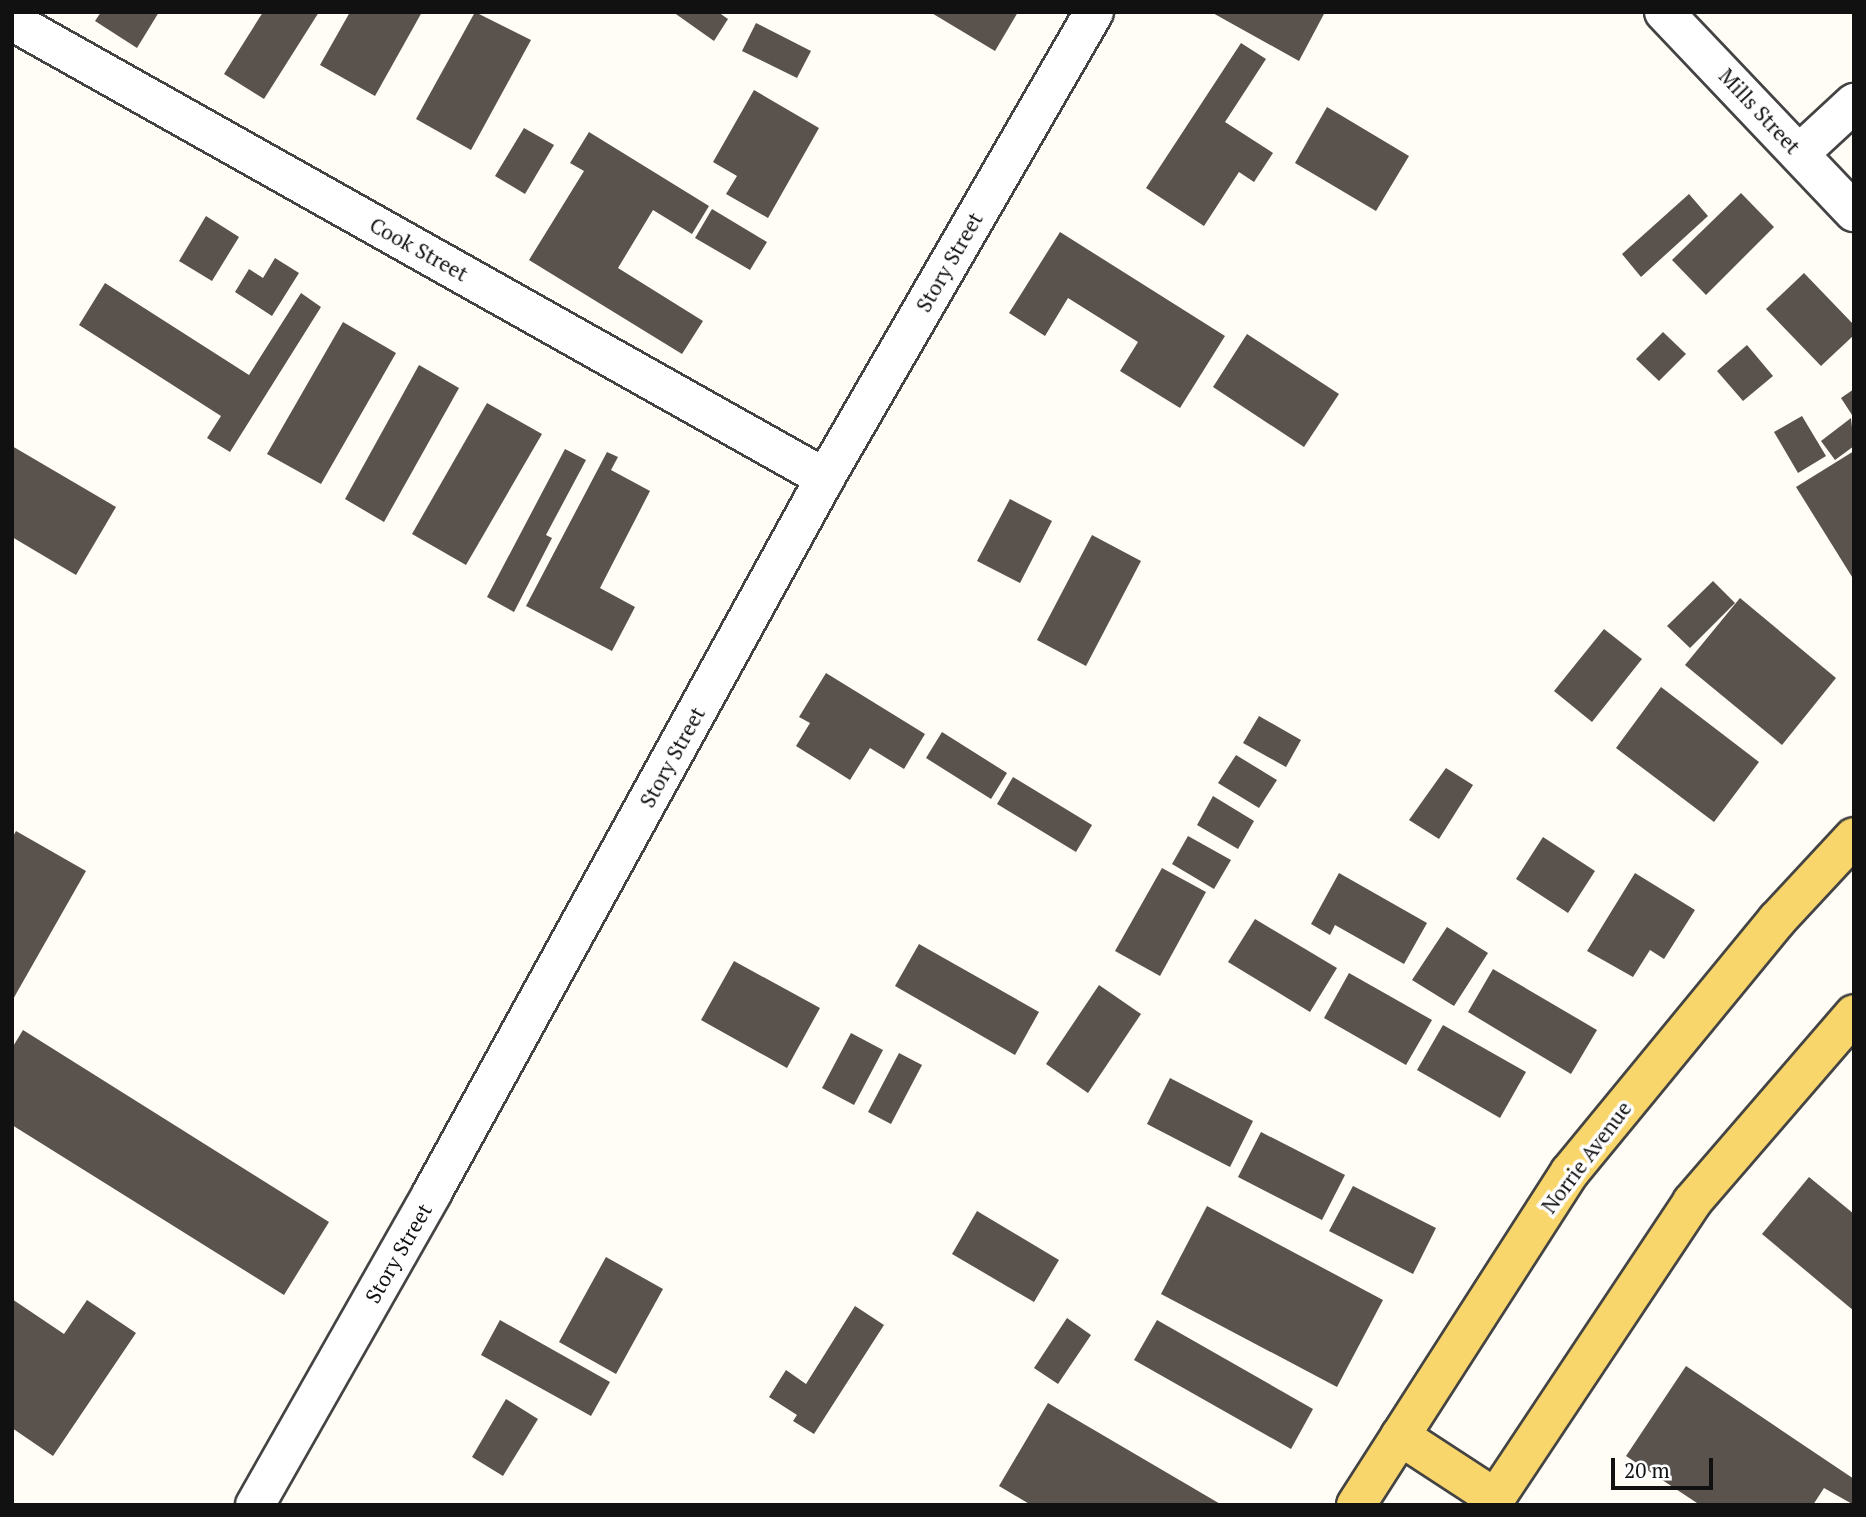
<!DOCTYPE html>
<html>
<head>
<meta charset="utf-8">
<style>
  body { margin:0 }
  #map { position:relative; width:1866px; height:1517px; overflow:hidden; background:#fffdf5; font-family:"PT Serif",serif }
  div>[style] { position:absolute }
  .building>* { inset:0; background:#5a524d }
  .roads { filter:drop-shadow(2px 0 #444) drop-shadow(-2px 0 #444) drop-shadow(0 2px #444) drop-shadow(0 -2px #444) }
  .minor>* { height:38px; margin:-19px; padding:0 19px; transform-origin:19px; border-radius:19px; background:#fff }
  .major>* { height:38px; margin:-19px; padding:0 19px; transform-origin:19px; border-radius:19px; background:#f9d66b }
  span { translate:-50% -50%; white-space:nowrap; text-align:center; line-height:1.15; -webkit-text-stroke:7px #fff; paint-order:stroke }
  .street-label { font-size:21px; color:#111 }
  .frame { position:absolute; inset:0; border:14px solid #111; pointer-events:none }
  .scale { position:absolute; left:1611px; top:1458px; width:102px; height:32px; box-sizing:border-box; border:4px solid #111; border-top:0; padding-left:9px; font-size:21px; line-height:24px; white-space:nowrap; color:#111; -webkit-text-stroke:5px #fff; paint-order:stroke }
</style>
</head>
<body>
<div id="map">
  <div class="building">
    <div style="clip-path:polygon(101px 12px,159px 12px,137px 48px,95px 21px)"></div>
    <div style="clip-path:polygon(263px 12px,319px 12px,264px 99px,224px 74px)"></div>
    <div style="clip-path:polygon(350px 12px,422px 12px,375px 96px,320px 65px)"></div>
    <div style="clip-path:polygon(475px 12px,531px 40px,471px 150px,416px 119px)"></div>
    <div style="clip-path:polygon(673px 12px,718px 12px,728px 19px,714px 41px)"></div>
    <div style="clip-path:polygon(930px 12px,1018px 12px,995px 51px)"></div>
    <div style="clip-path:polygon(1211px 12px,1325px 12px,1299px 61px)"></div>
    <div style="clip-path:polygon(756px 23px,811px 51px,797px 78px,742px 51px)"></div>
    <div style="clip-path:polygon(1241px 43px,1266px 59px,1225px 122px,1273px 153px,1254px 182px,1239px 172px,1204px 226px,1146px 188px)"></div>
    <div style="clip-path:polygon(754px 90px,819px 128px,768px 218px,726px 194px,737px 176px,713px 162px)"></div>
    <div style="clip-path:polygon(1327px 107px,1409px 156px,1376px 211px,1295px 163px)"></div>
    <div style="clip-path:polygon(524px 128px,554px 145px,525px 194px,495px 176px)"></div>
    <div style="clip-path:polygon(589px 132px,709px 206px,692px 234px,653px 210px,618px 268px,703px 321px,682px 354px,529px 260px,584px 171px,570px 163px)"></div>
    <div style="clip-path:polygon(1741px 193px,1774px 227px,1706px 295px,1672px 260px)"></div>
    <div style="clip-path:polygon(1689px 194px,1708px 216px,1641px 277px,1622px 254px)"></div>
    <div style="clip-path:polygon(712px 209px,767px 242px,750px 270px,695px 238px)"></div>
    <div style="clip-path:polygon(206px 216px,239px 237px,212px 281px,179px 261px)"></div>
    <div style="clip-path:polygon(1060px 232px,1225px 336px,1180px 408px,1120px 371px,1138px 342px,1068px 298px,1045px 336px,1009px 313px)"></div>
    <div style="clip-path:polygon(275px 258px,299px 273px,272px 316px,235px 292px,249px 269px,263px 278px)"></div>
    <div style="clip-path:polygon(1804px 273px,1854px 325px,1854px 335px,1821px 366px,1766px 309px)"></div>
    <div style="clip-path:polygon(105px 283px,249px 375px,301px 293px,321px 307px,230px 452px,207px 438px,221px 416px,79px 325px)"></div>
    <div style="clip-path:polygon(343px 322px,396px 353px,321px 484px,267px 454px)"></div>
    <div style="clip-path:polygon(1663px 332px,1686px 354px,1659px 381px,1636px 359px)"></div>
    <div style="clip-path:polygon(1247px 334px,1339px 394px,1304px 447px,1213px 387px)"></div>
    <div style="clip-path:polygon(1747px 345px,1773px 376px,1743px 401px,1717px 371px)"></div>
    <div style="clip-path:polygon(419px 365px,459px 388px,384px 522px,345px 499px)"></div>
    <div style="clip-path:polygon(1854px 389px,1854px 418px,1841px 398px)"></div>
    <div style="clip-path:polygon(487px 403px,542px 434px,466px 565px,412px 534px)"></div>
    <div style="clip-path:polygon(1802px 416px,1826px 456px,1798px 473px,1774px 432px)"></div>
    <div style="clip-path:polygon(1851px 418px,1854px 446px,1835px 460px,1821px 441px)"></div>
    <div style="clip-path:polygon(12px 446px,116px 507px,76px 575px,12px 537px)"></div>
    <div style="clip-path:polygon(565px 449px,586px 460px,546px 535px,552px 538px,514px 612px,487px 597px)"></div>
    <div style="clip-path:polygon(1854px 451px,1854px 580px,1796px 487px)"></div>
    <div style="clip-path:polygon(607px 452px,618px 457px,611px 470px,650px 491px,600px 588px,635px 607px,612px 651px,526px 606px)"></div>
    <div style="clip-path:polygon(1010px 499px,1052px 521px,1020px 583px,977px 561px)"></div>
    <div style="clip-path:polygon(1092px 535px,1141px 561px,1086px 666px,1037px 640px)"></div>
    <div style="clip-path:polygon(1713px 581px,1735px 603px,1690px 648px,1667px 626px)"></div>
    <div style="clip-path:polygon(1740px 598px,1836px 678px,1782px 745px,1685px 665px)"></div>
    <div style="clip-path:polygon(1604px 629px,1642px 659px,1592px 722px,1554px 691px)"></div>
    <div style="clip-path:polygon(826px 673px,925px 734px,904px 769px,870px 748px,850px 780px,796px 746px,810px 723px,799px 717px)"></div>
    <div style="clip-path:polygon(1661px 687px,1759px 762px,1714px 822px,1616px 748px)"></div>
    <div style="clip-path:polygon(1259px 716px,1301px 740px,1286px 767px,1243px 743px)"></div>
    <div style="clip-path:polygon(942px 732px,1007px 773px,991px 799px,926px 758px)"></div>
    <div style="clip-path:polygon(1236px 755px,1277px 780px,1259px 808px,1218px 783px)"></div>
    <div style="clip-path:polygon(1446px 768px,1473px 785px,1439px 839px,1409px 820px)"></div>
    <div style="clip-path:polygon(1013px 777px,1092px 825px,1076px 852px,997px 804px)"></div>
    <div style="clip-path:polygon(1213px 796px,1254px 821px,1238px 849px,1197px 825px)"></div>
    <div style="clip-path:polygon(16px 831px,86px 871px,12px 1001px,12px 838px)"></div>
    <div style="clip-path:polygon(1188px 836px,1231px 860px,1214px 889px,1172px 864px)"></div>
    <div style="clip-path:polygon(1543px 837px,1595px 871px,1568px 913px,1516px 879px)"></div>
    <div style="clip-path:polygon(1162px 868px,1206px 892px,1160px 976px,1115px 951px)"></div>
    <div style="clip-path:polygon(1339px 873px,1427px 923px,1404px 964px,1335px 925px,1330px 935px,1311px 924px)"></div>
    <div style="clip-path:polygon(1635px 873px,1695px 910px,1664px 959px,1650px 950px,1633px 977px,1587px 951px)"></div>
    <div style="clip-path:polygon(1255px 919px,1337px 968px,1310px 1012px,1228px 962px)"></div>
    <div style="clip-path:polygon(1447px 927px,1488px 953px,1454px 1006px,1412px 980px)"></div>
    <div style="clip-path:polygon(919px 944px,1039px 1012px,1015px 1055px,895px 986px)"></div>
    <div style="clip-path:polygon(734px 961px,820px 1008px,787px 1068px,701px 1020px)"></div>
    <div style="clip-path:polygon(1493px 969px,1597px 1030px,1571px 1074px,1468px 1012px)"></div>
    <div style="clip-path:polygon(1349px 973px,1432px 1020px,1406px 1065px,1324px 1018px)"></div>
    <div style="clip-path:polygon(1099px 985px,1141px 1014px,1088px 1093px,1046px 1064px)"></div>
    <div style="clip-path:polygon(1443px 1025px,1526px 1072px,1500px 1118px,1417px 1070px)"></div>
    <div style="clip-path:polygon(23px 1030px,329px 1222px,284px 1295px,12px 1125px,12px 1048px)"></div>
    <div style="clip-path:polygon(851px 1033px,883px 1050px,854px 1105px,822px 1088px)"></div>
    <div style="clip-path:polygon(899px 1053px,922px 1065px,891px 1124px,868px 1112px)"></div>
    <div style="clip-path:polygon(1170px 1078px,1253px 1121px,1230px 1167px,1147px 1124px)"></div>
    <div style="clip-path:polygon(1261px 1132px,1345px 1175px,1322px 1220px,1238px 1177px)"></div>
    <div style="clip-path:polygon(1809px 1177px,1854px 1214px,1854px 1311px,1762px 1234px)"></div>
    <div style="clip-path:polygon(1353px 1186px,1436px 1228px,1413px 1274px,1329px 1231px)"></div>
    <div style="clip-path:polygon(1207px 1206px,1383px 1300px,1337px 1387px,1161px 1294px)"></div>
    <div style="clip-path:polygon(977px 1211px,1059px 1260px,1034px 1302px,952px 1254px)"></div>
    <div style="clip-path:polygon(606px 1257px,663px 1289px,616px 1374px,559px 1342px)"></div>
    <div style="clip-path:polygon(12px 1299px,64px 1334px,87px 1300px,136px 1333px,53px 1456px,12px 1428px)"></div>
    <div style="clip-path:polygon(855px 1306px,884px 1325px,814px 1434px,793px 1421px,797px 1415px,769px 1397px,786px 1370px,806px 1384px)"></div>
    <div style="clip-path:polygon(1067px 1318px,1091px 1335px,1058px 1384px,1034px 1368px)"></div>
    <div style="clip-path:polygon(500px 1320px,610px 1382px,591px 1416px,481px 1355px)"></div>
    <div style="clip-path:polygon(1157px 1320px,1313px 1409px,1291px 1449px,1134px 1360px)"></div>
    <div style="clip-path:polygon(1686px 1366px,1854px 1479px,1854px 1505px,1824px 1488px,1813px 1505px,1700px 1505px,1626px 1456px)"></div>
    <div style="clip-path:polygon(506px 1399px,538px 1419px,503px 1476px,472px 1457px)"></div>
    <div style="clip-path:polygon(1048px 1403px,1222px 1505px,1031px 1505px,999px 1486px)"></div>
  </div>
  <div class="roads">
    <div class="minor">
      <div style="left:1664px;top:12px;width:276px;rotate:46.5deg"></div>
      <div style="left:12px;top:21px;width:933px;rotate:29.34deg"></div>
      <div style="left:1800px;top:153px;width:74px;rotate:-42.8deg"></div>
      <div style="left:255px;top:1505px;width:359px;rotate:-60.4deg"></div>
      <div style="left:432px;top:1193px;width:816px;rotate:-61.2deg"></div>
      <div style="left:825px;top:478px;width:538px;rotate:-60deg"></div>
    </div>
    <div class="major">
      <div style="left:1400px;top:1436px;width:113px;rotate:33.1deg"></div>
      <div style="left:1356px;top:1505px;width:396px;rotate:-57.3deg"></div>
      <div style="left:1570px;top:1172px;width:326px;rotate:-50.6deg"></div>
      <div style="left:1777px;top:920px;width:113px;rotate:-47.1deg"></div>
      <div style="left:1491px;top:1505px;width:364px;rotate:-56.4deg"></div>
      <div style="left:1692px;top:1202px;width:248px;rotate:-49.2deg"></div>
    </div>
  </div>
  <div class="street-label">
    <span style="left:1760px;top:111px;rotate:47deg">Mills Street</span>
    <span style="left:419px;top:249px;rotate:29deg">Cook Street</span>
    <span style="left:949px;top:262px;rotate:-60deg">Story Street</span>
    <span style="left:672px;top:757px;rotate:-61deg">Story Street</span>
    <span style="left:1586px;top:1157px;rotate:-53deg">Norrie Avenue</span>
    <span style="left:398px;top:1253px;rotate:-60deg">Story Street</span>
  </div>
  <div class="frame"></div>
  <div class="scale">20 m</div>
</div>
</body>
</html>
